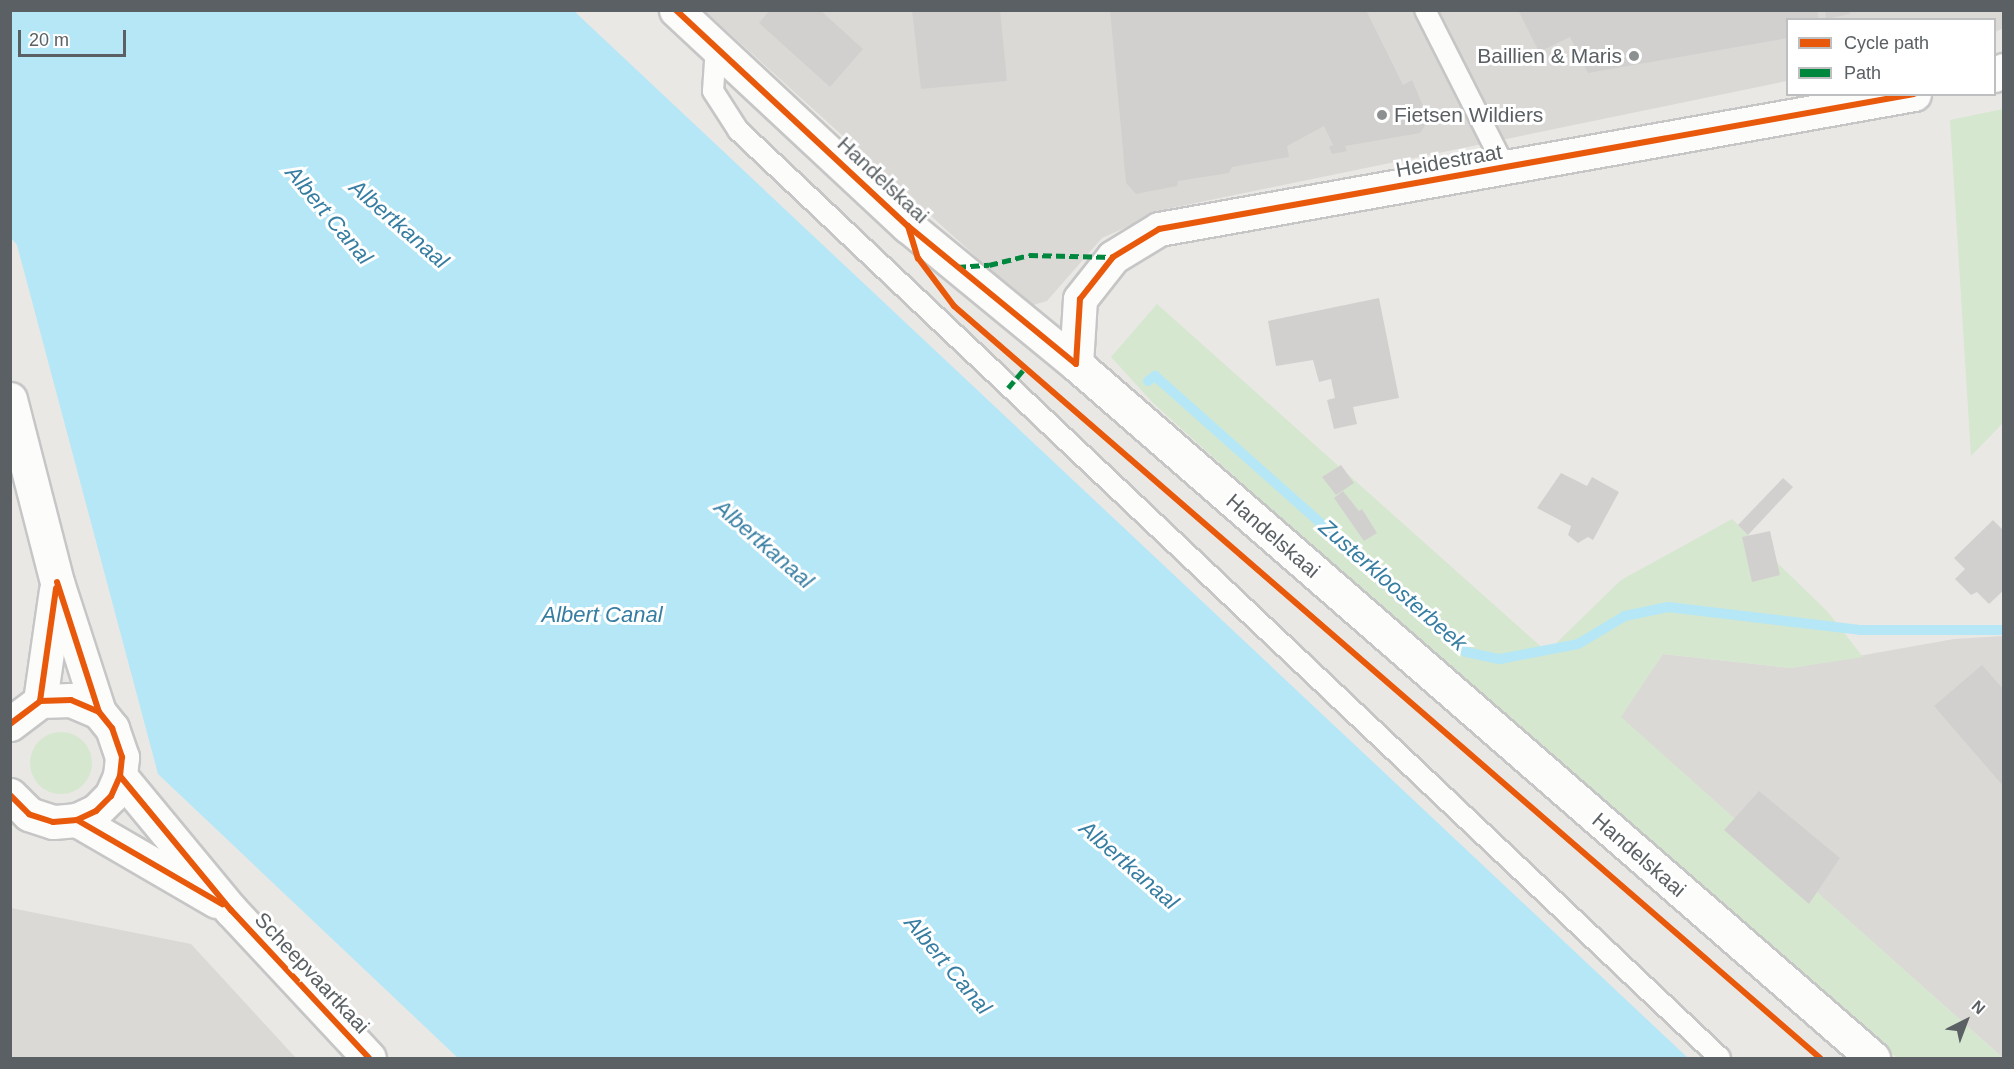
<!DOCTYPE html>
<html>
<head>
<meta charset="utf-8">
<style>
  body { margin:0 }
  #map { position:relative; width:2014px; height:1069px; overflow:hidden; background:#eae8e5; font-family:Arial,sans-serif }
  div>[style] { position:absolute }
  .industrial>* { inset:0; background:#dbd9d6 }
  .green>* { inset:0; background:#d5e7cf }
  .round { border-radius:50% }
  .water>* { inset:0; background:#b6e7f7 }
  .stream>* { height:10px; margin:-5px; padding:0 5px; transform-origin:5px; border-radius:5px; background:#b6e7f7 }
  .building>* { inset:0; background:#d2d0cf }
  .roads { filter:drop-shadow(2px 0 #c6c6c6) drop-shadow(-2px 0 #c6c6c6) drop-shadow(0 2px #c6c6c6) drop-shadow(0 -2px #c6c6c6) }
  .lane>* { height:20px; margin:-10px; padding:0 10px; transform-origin:10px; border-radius:10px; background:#fcfcfb }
  .street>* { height:33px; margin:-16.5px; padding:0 16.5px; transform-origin:16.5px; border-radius:16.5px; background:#fcfcfb }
  .quiet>* { height:4.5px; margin-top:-2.25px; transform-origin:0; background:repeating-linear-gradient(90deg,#00873e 0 9px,transparent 0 13.5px) }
  .cycleway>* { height:6px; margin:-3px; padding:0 3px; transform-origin:3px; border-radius:3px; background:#e8590c }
  .dots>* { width:16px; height:16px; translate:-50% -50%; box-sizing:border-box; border:3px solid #fff; border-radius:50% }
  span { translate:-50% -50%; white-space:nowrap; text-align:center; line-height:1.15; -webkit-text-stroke:6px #fff; paint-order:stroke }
  .poi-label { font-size:21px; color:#5a6063 }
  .right { translate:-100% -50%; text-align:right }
  .left { translate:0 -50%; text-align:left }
  .street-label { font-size:21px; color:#5a6063 }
  .water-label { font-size:22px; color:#367da2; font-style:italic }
  .frame { position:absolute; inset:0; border:12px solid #5a6063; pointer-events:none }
  .legend { position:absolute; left:1786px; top:18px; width:210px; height:78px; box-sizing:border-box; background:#fff; border:2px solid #bdbfc1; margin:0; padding:8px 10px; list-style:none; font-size:18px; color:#5a6063 }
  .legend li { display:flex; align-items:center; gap:12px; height:30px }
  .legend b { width:30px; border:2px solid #bdbfc1 }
  .north { position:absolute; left:1936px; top:991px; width:60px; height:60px; -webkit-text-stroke:4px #fff; paint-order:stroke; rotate:42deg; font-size:16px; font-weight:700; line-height:24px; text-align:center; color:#5a6063 }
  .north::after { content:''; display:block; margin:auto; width:21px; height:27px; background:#5a6063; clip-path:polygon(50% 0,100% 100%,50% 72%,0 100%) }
  .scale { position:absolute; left:18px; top:30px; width:108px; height:27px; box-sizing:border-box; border:3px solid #5a6063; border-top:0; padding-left:8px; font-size:18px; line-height:21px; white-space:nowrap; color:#5a6063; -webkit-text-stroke:4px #fff; paint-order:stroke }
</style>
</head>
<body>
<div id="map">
  <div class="industrial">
    <div style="clip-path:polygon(2003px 10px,2004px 28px,1995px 32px,1994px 20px,1788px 20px,1787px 81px,1167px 209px,1102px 238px,1047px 301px,1033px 305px,1017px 294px,705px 11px)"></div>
    <div style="clip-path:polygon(2003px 636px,2003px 1058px,1620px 717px,1663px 654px,1791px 668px,1954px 639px)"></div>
    <div style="clip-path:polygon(11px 908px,191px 944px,296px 1058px,11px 1058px)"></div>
  </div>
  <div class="green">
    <div style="clip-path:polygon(2003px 109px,2003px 423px,1971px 456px,1950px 120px)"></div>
    <div style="clip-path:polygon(1157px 304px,1547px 652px,1621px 580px,1732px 519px,1827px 611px,1863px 657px,1791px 668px,1663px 654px,1621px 717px,2003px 1058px,1897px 1058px,1639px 840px,1154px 404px,1111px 357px)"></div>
    <div class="round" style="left:30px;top:732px;width:62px;height:62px"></div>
  </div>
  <div class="water">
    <div style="clip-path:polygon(11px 10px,574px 11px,1688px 1058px,458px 1058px,158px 774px,17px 245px,11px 238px)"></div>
  </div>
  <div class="stream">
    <div style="left:1148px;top:381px;width:9px;rotate:-36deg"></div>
    <div style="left:1155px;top:376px;width:416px;rotate:41.6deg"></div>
    <div style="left:1466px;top:652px;width:35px;rotate:12deg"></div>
    <div style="left:1500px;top:659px;width:79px;rotate:-10.9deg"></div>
    <div style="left:1578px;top:644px;width:55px;rotate:-30.8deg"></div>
    <div style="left:1625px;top:616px;width:44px;rotate:-11.8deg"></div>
    <div style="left:1668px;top:607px;width:193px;rotate:6.8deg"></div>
    <div style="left:1860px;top:630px;width:144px"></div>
  </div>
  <div class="building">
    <div style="clip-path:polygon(770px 10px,820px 10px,863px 49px,830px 87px,759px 23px)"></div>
    <div style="clip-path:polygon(912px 10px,1000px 10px,1007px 81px,921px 89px)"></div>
    <div style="clip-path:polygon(1110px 10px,1366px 10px,1403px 85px,1412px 80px,1429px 120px,1420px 133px,1345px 146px,1347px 151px,1332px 154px,1329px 147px,1333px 145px,1324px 126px,1287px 146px,1289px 157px,1232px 167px,1229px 173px,1178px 181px,1177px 186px,1136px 194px,1126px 183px)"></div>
    <div style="clip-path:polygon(1518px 10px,1817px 10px,1819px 20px,1788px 20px,1788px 38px,1588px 73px,1570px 37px,1539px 52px)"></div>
    <div style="clip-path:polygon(1825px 10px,1849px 10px,1850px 14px,1826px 19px)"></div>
    <div style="clip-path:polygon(1379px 298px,1399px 398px,1353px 407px,1357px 424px,1334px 429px,1327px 400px,1335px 398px,1331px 379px,1319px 382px,1313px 360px,1276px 366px,1268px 321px)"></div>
    <div style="clip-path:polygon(1341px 465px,1354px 483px,1336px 495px,1322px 477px)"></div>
    <div style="clip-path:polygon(1561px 473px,1587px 486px,1592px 477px,1619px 492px,1593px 540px,1588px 537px,1578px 543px,1568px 535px,1571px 526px,1537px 508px)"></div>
    <div style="clip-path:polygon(1783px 478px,1793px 487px,1748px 535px,1738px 525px)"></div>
    <div style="clip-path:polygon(1343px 491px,1359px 511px,1362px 509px,1377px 533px,1364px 541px,1334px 498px)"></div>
    <div style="clip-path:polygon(1993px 520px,2004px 531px,2004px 590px,1989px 604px,1977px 592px,1971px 595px,1955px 579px,1965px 569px,1954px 558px)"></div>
    <div style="clip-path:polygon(1770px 531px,1780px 575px,1752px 582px,1742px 537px)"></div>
    <div style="clip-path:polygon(1982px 665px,2004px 690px,2004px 787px,1934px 706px)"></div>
    <div style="clip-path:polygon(1759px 791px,1840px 858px,1809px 904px,1724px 830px)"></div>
  </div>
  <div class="roads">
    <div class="lane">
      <div style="left:1425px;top:10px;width:177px;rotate:63.1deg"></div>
      <div style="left:716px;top:47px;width:44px;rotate:93.9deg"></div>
      <div style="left:713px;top:91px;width:46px;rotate:57.3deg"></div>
      <div style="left:738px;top:130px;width:1351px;rotate:43.38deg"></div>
    </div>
    <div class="street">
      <div style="left:676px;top:10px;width:317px;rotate:43deg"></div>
      <div style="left:908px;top:226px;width:217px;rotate:39.4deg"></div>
      <div style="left:1076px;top:364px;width:1057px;rotate:41.05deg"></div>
      <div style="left:1994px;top:75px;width:11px;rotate:-27deg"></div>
      <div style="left:1076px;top:364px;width:65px;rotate:-86.5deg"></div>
      <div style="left:1080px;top:299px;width:53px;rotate:-51.8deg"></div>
      <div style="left:1113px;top:257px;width:54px;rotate:-31.3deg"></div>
      <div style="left:1159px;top:229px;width:767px;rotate:-10.14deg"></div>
      <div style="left:10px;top:399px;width:189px;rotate:75.6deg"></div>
      <div style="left:57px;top:582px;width:137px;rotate:72.1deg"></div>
      <div style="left:40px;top:701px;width:112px;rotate:-81.8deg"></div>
      <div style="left:10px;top:724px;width:38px;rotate:-37deg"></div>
      <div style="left:40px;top:701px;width:31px;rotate:-2deg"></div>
      <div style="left:71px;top:700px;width:30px;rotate:23deg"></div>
      <div style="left:99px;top:712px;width:21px;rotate:51deg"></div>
      <div style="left:112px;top:728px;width:31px;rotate:71deg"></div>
      <div style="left:122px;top:757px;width:19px;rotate:96deg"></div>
      <div style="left:120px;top:776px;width:22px;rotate:114deg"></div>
      <div style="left:111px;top:796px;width:21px;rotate:135deg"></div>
      <div style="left:96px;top:811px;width:21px;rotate:155deg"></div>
      <div style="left:77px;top:820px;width:24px;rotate:175deg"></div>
      <div style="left:53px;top:822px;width:25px;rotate:-162deg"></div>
      <div style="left:29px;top:814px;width:27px;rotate:-135deg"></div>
      <div style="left:120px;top:776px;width:174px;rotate:50.4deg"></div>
      <div style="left:231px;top:910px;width:202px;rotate:47deg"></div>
      <div style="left:77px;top:820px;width:161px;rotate:30.2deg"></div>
    </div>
  </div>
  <div class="quiet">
    <div style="left:957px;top:267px;width:32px;rotate:-4deg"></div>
    <div style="left:989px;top:265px;width:41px;rotate:-14deg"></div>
    <div style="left:1029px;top:255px;width:84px;rotate:1.4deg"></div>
    <div style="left:1008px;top:388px;width:26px;rotate:-50deg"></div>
  </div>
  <div class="cycleway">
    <div style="left:676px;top:10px;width:317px;rotate:43deg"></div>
    <div style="left:908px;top:226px;width:217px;rotate:39.4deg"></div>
    <div style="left:908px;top:226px;width:34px;rotate:73deg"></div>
    <div style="left:918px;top:258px;width:60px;rotate:53.1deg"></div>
    <div style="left:954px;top:306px;width:1147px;rotate:40.97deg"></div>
    <div style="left:1076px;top:364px;width:65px;rotate:-86.5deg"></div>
    <div style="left:1080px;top:299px;width:53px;rotate:-51.8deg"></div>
    <div style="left:1113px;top:257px;width:54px;rotate:-31.3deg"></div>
    <div style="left:1159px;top:229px;width:767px;rotate:-10.14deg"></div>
    <div style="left:57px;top:582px;width:137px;rotate:72.1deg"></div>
    <div style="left:40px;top:701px;width:114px;rotate:-81.9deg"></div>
    <div style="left:10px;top:724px;width:38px;rotate:-37deg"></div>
    <div style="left:40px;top:701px;width:31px;rotate:-2deg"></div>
    <div style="left:71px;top:700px;width:30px;rotate:23deg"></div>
    <div style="left:99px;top:712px;width:21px;rotate:51deg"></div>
    <div style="left:112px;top:728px;width:31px;rotate:71deg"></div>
    <div style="left:122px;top:757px;width:19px;rotate:96deg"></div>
    <div style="left:120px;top:776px;width:22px;rotate:114deg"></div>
    <div style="left:111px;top:796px;width:21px;rotate:135deg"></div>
    <div style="left:96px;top:811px;width:21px;rotate:155deg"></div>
    <div style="left:77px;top:820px;width:24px;rotate:175deg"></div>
    <div style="left:53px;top:822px;width:25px;rotate:-162deg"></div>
    <div style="left:29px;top:814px;width:27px;rotate:-135deg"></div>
    <div style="left:120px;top:776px;width:174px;rotate:50.4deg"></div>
    <div style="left:231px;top:910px;width:202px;rotate:47deg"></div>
    <div style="left:77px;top:820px;width:168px;rotate:30.1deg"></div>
  </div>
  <div class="dots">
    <div style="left:1634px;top:56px;background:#8c9090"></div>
    <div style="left:1382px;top:115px;background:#8c9090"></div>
  </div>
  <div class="poi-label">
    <span class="right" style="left:1622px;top:56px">Baillien &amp; Maris</span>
    <span class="left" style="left:1394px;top:115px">Fietsen Wildiers</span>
  </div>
  <div class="street-label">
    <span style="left:1449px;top:161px;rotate:-10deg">Heidestraat</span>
    <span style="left:883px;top:180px;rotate:43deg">Handelskaai</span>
    <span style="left:1273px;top:536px;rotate:41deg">Handelskaai</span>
    <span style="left:1639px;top:855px;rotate:41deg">Handelskaai</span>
    <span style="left:312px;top:973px;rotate:47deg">Scheepvaartkaai</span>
  </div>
  <div class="water-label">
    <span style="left:329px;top:215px;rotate:50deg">Albert Canal</span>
    <span style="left:399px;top:224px;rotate:41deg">Albertkanaal</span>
    <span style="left:764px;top:544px;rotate:41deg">Albertkanaal</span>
    <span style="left:1393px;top:585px;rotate:41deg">Zusterkloosterbeek</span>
    <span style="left:602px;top:615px">Albert Canal</span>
    <span style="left:1129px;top:865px;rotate:41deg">Albertkanaal</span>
    <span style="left:948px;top:965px;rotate:50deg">Albert Canal</span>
  </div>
  <div class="frame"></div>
  <ul class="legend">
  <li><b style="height:8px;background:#e8590c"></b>Cycle path</li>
  <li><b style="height:8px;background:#00873e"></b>Path</li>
  </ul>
  <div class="north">N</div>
  <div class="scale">20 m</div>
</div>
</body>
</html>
